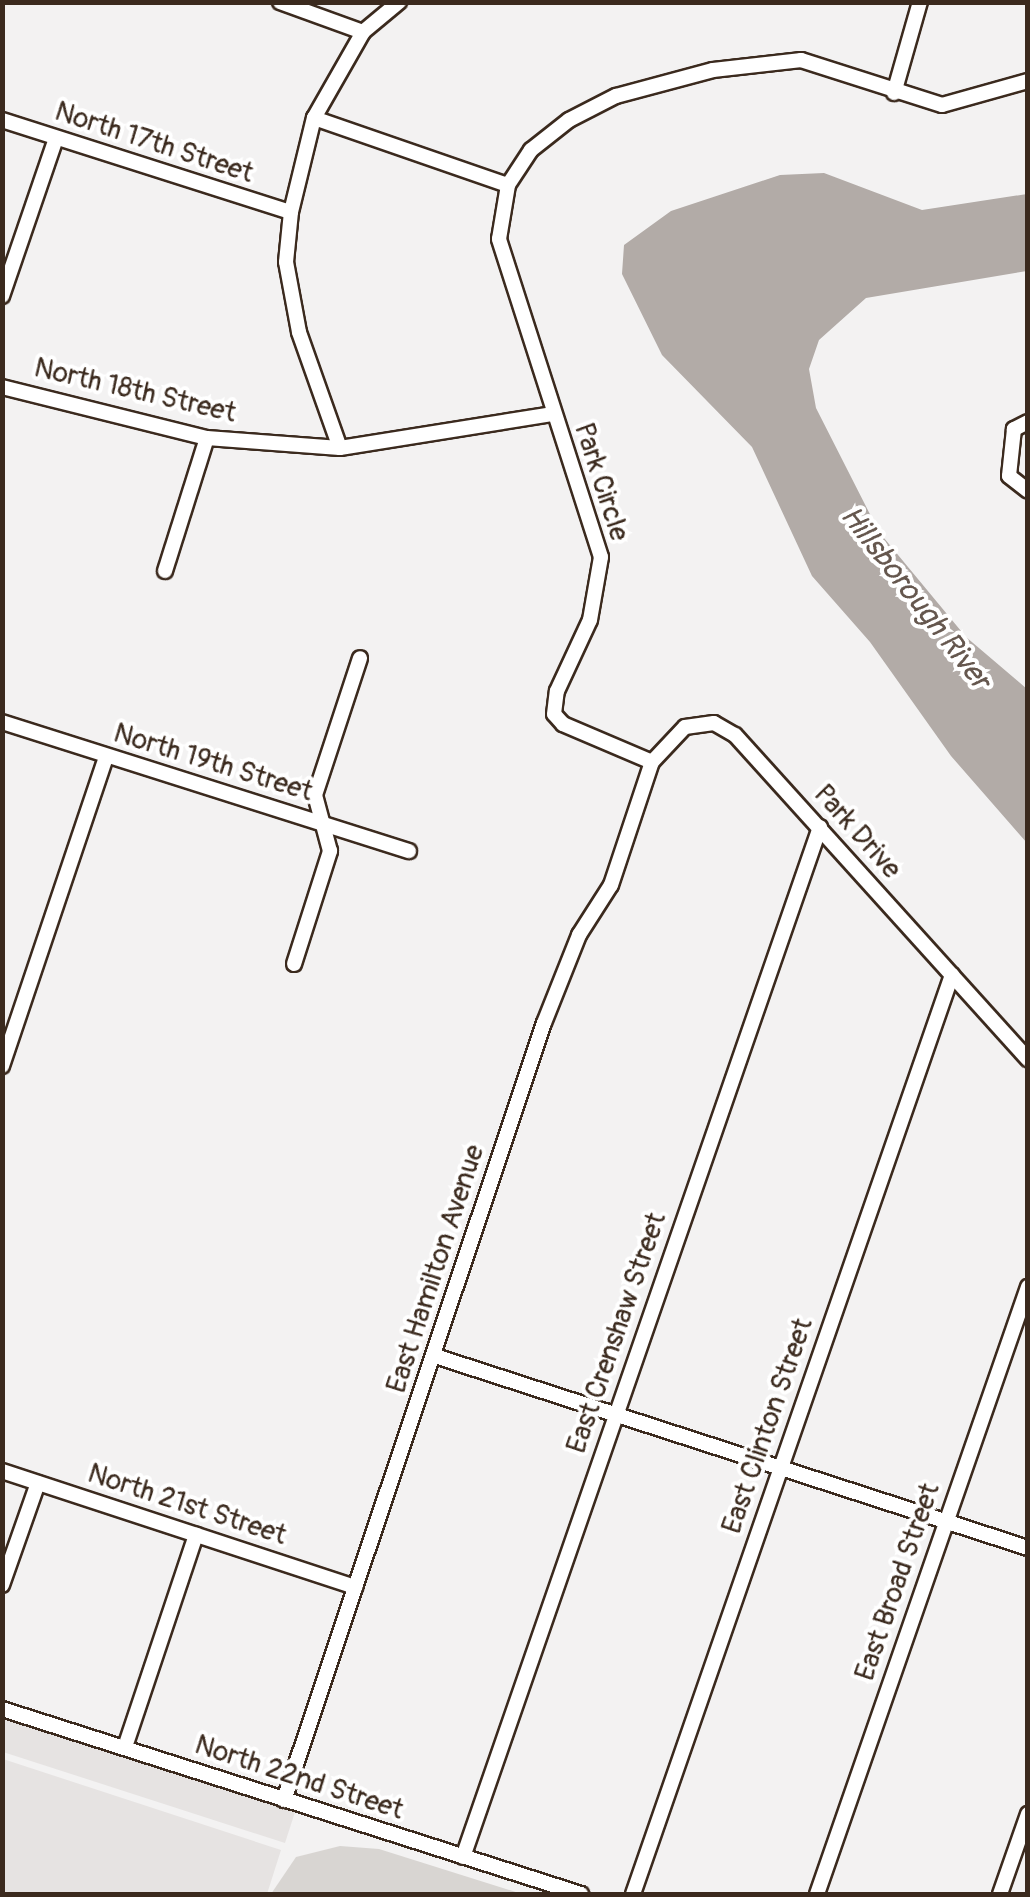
<!DOCTYPE html>
<html>
<head>
<meta charset="utf-8">
<style>
  body { margin:0 }
  #map { position:relative; width:1030px; height:1897px; overflow:hidden; background:#f3f2f2; font-family:Pangolin,sans-serif }
  div>[style] { position:absolute }
  .built>* { inset:0; background:#e6e3e2 }
  .green>* { inset:0; background:#d8d5d2 }
  .water>* { inset:0; background:#b2aba7 }
  .roads { filter:drop-shadow(2px 0 #3b2a1e) drop-shadow(-2px 0 #3b2a1e) drop-shadow(0 2px #3b2a1e) drop-shadow(0 -2px #3b2a1e) }
  .street>* { height:14px; margin:-7px; padding:0 7px; transform-origin:7px; border-radius:7px; background:#fff }
  span { translate:-50% -50%; white-space:nowrap; text-align:center; line-height:1.15; -webkit-text-stroke:8px #fff; paint-order:stroke }
  .street-label { font-size:28px; color:#3b2a1e }
  .water-label { font-size:30px; color:#65574e; font-style:italic }
  .frame { position:absolute; inset:0; border:5px solid #3b2a1e; pointer-events:none }
</style>
</head>
<body>
<div id="map">
  <div class="built">
    <div style="clip-path:polygon(3px 1717px,295px 1812px,285px 1843px,3px 1752px)"></div>
    <div style="clip-path:polygon(3px 1759px,281px 1850px,267px 1894px,3px 1894px)"></div>
  </div>
  <div class="green">
    <div style="clip-path:polygon(340px 1846px,379px 1849px,522px 1894px,271px 1894px,296px 1857px)"></div>
  </div>
  <div class="water">
    <div style="clip-path:polygon(824px 173px,922px 210px,1027px 194px,1027px 271px,866px 298px,819px 340px,809px 369px,816px 408px,879px 532px,966px 637px,1027px 689px,1027px 843px,951px 756px,870px 642px,812px 576px,752px 447px,662px 355px,622px 274px,624px 245px,671px 211px,780px 175px)"></div>
  </div>
  <div class="roads">
    <div class="street">
      <div style="left:280px;top:2px;width:88px;rotate:19.9deg"></div>
      <div style="left:894px;top:93px;width:95px;rotate:-74.1deg"></div>
      <div style="left:314px;top:118px;width:205px;rotate:19.1deg"></div>
      <div style="left:2px;top:120px;width:303px;rotate:17.7deg"></div>
      <div style="left:2px;top:296px;width:167px;rotate:-71.1deg"></div>
      <div style="left:2px;top:387px;width:211px;rotate:14deg"></div>
      <div style="left:207px;top:438px;width:133px;rotate:4.3deg"></div>
      <div style="left:340px;top:448px;width:216px;rotate:-9.1deg"></div>
      <div style="left:1028px;top:422px;width:16px;rotate:153deg"></div>
      <div style="left:1014px;top:429px;width:47px;rotate:96.1deg"></div>
      <div style="left:1009px;top:476px;width:24px;rotate:38deg"></div>
      <div style="left:340px;top:448px;width:123px;rotate:-109.5deg"></div>
      <div style="left:299px;top:332px;width:71px;rotate:-100.5deg"></div>
      <div style="left:286px;top:262px;width:50px;rotate:-84.3deg"></div>
      <div style="left:291px;top:212px;width:97px;rotate:-76.3deg"></div>
      <div style="left:314px;top:118px;width:99px;rotate:-60.3deg"></div>
      <div style="left:363px;top:32px;width:47px;rotate:-39.8deg"></div>
      <div style="left:165px;top:571px;width:139px;rotate:-72.5deg"></div>
      <div style="left:2px;top:722px;width:427px;rotate:17.6deg"></div>
      <div style="left:652px;top:762px;width:97px;rotate:-156.9deg"></div>
      <div style="left:563px;top:724px;width:13px;rotate:-132deg"></div>
      <div style="left:554px;top:714px;width:23px;rotate:-83deg"></div>
      <div style="left:557px;top:691px;width:78px;rotate:-65.1deg"></div>
      <div style="left:590px;top:620px;width:64px;rotate:-80.1deg"></div>
      <div style="left:601px;top:557px;width:334px;rotate:-107.8deg"></div>
      <div style="left:499px;top:239px;width:55px;rotate:-80.5deg"></div>
      <div style="left:508px;top:185px;width:42px;rotate:-56.7deg"></div>
      <div style="left:531px;top:150px;width:48px;rotate:-38.3deg"></div>
      <div style="left:569px;top:120px;width:53px;rotate:-27.1deg"></div>
      <div style="left:616px;top:96px;width:100px;rotate:-15deg"></div>
      <div style="left:713px;top:70px;width:89px;rotate:-6.5deg"></div>
      <div style="left:801px;top:60px;width:148px;rotate:17.7deg"></div>
      <div style="left:942px;top:105px;width:89px;rotate:-15.6deg"></div>
      <div style="left:294px;top:964px;width:119px;rotate:-72.3deg"></div>
      <div style="left:330px;top:851px;width:58px;rotate:-105deg"></div>
      <div style="left:315px;top:795px;width:144px;rotate:-71.8deg"></div>
      <div style="left:2px;top:1066px;width:326px;rotate:-71.4deg"></div>
      <div style="left:435px;top:1356px;width:623px;rotate:17.94deg"></div>
      <div style="left:2px;top:1471px;width:372px;rotate:18.2deg"></div>
      <div style="left:2px;top:1585px;width:108px;rotate:-70.6deg"></div>
      <div style="left:2px;top:1709px;width:608px;rotate:17.72deg"></div>
      <div style="left:125px;top:1747px;width:224px;rotate:-71.5deg"></div>
      <div style="left:284px;top:1800px;width:819px;rotate:-71.5deg"></div>
      <div style="left:544px;top:1023px;width:95px;rotate:-68.3deg"></div>
      <div style="left:579px;top:935px;width:59px;rotate:-57.4deg"></div>
      <div style="left:611px;top:885px;width:130px;rotate:-71.6deg"></div>
      <div style="left:652px;top:762px;width:48px;rotate:-46.7deg"></div>
      <div style="left:685px;top:727px;width:29px;rotate:-8deg"></div>
      <div style="left:714px;top:723px;width:24px;rotate:30deg"></div>
      <div style="left:735px;top:735px;width:437px;rotate:47.9deg"></div>
      <div style="left:463px;top:1857px;width:1090px;rotate:-70.88deg"></div>
      <div style="left:633px;top:1894px;width:973px;rotate:-70.86deg"></div>
      <div style="left:817px;top:1894px;width:643px;rotate:-70.83deg"></div>
      <div style="left:1000px;top:1894px;width:85px;rotate:-70.7deg"></div>
    </div>
  </div>
  <div class="street-label">
    <span style="left:154px;top:143px;rotate:18deg">North 17th Street</span>
    <span style="left:135px;top:391px;rotate:13deg">North 18th Street</span>
    <span style="left:601px;top:482px;rotate:72deg">Park Circle</span>
    <span style="left:213px;top:763px;rotate:17deg">North 19th Street</span>
    <span style="left:857px;top:832px;rotate:48deg">Park Drive</span>
    <span style="left:436px;top:1269px;rotate:-72deg">East Hamilton Avenue</span>
    <span style="left:617px;top:1333px;rotate:-71deg">East Crenshaw Street</span>
    <span style="left:768px;top:1426px;rotate:-71deg">East Clinton Street</span>
    <span style="left:187px;top:1505px;rotate:18deg">North 21st Street</span>
    <span style="left:898px;top:1582px;rotate:-71deg">East Broad Street</span>
    <span style="left:299px;top:1778px;rotate:18deg">North 22nd Street</span>
  </div>
  <div class="water-label">
    <span style="left:915px;top:598px;rotate:52deg">Hillsborough River</span>
  </div>
  <div class="frame"></div>
</div>
</body>
</html>
